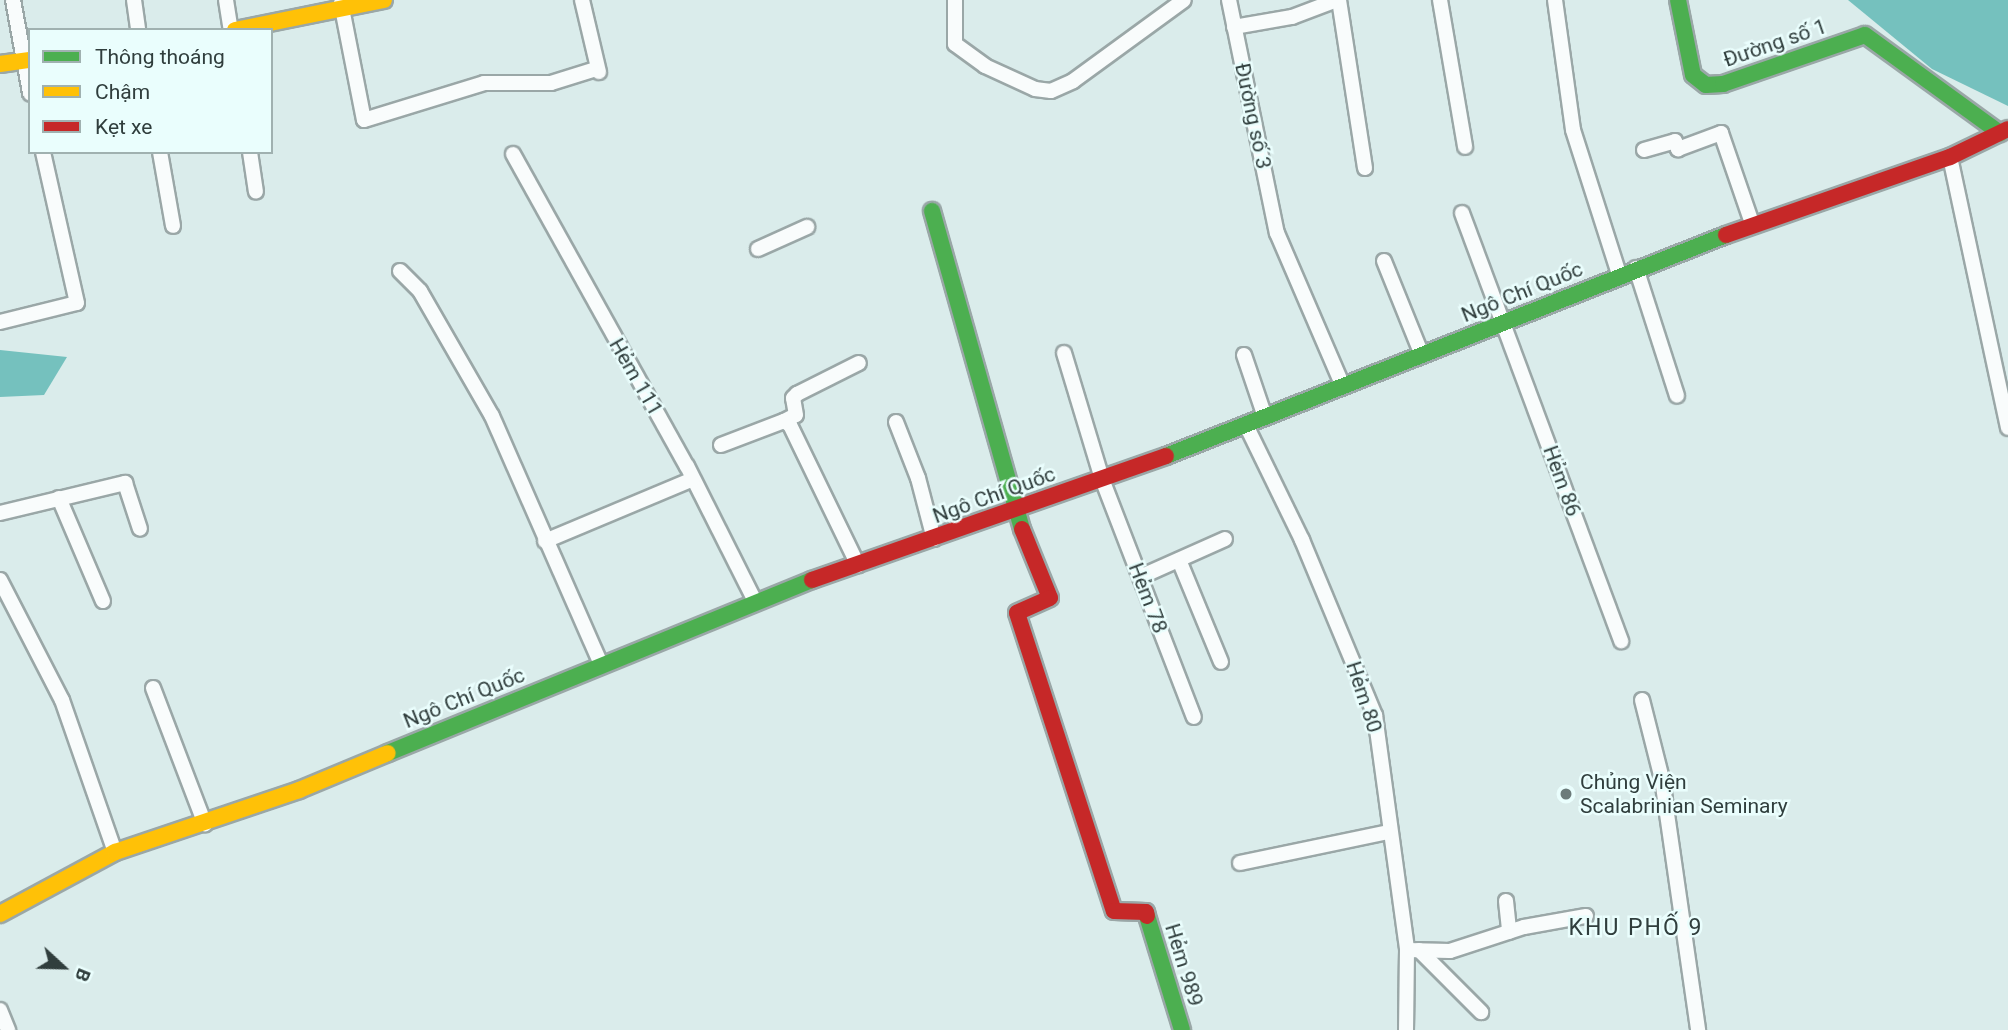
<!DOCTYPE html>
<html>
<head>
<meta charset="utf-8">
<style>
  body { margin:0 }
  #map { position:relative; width:2008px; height:1030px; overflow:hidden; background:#daeceb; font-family:Roboto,sans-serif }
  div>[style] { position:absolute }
  .water>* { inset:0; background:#75c1be }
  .roads { filter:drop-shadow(2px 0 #9aa7a7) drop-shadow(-2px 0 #9aa7a7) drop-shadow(0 2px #9aa7a7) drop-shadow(0 -2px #9aa7a7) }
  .street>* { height:14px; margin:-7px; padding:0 7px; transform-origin:7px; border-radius:7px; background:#f9fcfc }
  .fast>* { height:16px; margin:-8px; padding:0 8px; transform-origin:8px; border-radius:8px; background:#4caf50 }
  .slow>* { height:16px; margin:-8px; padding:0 8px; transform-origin:8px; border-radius:8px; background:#ffc107 }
  .jam>* { height:16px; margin:-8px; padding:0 8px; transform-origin:8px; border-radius:8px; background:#c62828 }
  .dots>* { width:19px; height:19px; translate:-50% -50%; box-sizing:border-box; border:4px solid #eafefd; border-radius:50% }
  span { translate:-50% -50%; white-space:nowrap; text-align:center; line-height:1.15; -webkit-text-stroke:5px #eafefd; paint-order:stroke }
  .street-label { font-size:21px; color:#303e3d }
  .poi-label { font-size:21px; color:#303e3d }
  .left { translate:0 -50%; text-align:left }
  .neighbourhood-label { font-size:23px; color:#303e3d; letter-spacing:2px }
  .legend { position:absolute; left:28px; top:28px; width:245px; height:126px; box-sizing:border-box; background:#eafefd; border:2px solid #a0b1b0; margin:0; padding:9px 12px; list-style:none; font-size:21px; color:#303e3d }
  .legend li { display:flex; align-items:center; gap:14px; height:35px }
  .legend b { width:35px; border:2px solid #a0b1b0 }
  .north { position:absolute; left:28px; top:932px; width:70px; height:70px; -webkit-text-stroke:5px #eafefd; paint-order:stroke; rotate:112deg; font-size:19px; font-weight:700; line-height:28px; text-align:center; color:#303e3d }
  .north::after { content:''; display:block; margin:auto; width:24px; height:32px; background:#303e3d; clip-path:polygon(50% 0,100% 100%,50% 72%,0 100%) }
</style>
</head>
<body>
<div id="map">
  <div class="water">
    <div style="clip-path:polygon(1848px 0,2008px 0,2008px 106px,1932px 69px)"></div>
    <div style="clip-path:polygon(0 350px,67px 357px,44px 395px,0 397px)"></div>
  </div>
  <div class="roads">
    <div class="street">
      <div style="left:13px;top:0;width:95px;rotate:79.6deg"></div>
      <div style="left:134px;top:0;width:30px;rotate:82deg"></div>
      <div style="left:226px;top:0;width:30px;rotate:81deg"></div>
      <div style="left:582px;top:0;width:74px;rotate:76.7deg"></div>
      <div style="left:955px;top:0;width:44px;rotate:90deg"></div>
      <div style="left:955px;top:44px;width:37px;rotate:36deg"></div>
      <div style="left:985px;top:66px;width:55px;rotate:24.7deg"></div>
      <div style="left:1035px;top:89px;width:16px;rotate:7deg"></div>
      <div style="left:1051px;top:91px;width:24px;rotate:-24deg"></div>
      <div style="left:1073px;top:81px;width:137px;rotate:-36.1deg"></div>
      <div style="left:1229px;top:0;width:238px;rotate:78.4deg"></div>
      <div style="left:1277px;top:233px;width:167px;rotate:66.7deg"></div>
      <div style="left:1339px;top:0;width:170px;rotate:81.2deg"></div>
      <div style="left:1440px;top:0;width:149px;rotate:80.3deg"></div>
      <div style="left:1555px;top:0;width:131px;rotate:82.1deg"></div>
      <div style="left:1573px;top:130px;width:154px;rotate:72.3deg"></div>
      <div style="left:341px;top:3px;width:119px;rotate:78.9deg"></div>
      <div style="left:364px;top:120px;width:126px;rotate:-17.1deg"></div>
      <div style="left:484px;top:83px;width:67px"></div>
      <div style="left:551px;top:83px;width:47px;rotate:-17.3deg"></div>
      <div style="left:1234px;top:27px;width:59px;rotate:-9.8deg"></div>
      <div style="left:1292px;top:17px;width:48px;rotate:-20.7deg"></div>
      <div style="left:1644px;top:150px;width:32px;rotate:-16deg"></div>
      <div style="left:1675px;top:141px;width:9px;rotate:69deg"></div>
      <div style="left:1678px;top:149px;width:46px;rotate:-20.4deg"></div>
      <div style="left:1721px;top:133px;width:98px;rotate:71deg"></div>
      <div style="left:160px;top:152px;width:75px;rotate:80deg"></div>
      <div style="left:250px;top:152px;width:40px;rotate:81.5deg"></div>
      <div style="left:513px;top:154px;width:357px;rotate:60.9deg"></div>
      <div style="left:687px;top:466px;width:151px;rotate:63.3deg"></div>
      <div style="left:1950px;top:157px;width:277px;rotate:77.9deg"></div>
      <div style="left:1462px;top:213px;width:457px;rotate:69.6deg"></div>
      <div style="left:758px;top:249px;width:54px;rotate:-24.2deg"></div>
      <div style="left:1384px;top:261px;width:101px;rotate:68deg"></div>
      <div style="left:1636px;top:268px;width:134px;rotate:72.2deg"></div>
      <div style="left:400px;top:271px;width:28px;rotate:45deg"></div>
      <div style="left:420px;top:291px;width:144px;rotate:60.1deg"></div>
      <div style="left:492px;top:416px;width:271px;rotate:66.3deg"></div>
      <div style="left:0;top:322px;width:79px;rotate:-13.9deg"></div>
      <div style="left:77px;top:303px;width:155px;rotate:-102.7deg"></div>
      <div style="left:1064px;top:353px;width:132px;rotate:73.2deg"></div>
      <div style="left:1102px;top:479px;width:255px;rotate:68.9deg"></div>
      <div style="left:1244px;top:355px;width:65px;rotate:71.3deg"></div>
      <div style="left:784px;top:421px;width:13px;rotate:-27deg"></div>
      <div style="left:796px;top:415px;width:17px;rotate:-100deg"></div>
      <div style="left:793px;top:398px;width:6px;rotate:-45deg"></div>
      <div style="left:797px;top:394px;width:69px;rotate:-26.6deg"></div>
      <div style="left:896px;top:422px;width:60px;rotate:68.6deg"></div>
      <div style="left:918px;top:478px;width:63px;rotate:75.3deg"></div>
      <div style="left:1246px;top:425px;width:128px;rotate:64deg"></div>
      <div style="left:1302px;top:540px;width:190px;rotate:67.4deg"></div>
      <div style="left:1375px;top:715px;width:237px;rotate:82.2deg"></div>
      <div style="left:1407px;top:950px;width:80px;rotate:90.7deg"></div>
      <div style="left:721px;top:445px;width:67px;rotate:-20.9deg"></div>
      <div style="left:784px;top:421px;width:7px;rotate:34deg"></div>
      <div style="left:790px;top:425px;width:156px;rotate:64.1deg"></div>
      <div style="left:59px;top:498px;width:112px;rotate:66.9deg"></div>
      <div style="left:0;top:513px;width:129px;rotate:-13.5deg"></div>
      <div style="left:125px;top:483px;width:48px;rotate:71.9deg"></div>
      <div style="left:545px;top:541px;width:160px;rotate:-22.7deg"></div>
      <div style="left:1179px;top:560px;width:110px;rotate:67.6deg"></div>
      <div style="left:1140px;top:577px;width:93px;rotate:-24.1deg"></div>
      <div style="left:0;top:580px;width:135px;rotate:62.7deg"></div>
      <div style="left:62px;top:700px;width:161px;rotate:70.8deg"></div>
      <div style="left:153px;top:688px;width:146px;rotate:69.1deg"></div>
      <div style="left:1642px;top:700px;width:81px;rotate:75.8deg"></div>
      <div style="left:1662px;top:779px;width:254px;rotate:81.8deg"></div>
      <div style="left:1240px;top:863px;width:152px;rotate:-11.8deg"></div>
      <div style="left:1506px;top:901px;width:31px;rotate:84deg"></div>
      <div style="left:1407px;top:950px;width:43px;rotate:1.3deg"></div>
      <div style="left:1450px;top:951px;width:78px;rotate:-18deg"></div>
      <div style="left:1524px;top:927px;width:63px;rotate:-10.1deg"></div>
      <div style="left:1419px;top:950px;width:88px;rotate:45deg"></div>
      <div style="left:0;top:1010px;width:22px;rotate:68deg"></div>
    </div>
    <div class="fast">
      <div style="left:1678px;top:0;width:76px;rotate:78.7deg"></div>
      <div style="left:1693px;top:75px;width:16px;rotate:38deg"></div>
      <div style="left:1706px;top:85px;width:17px;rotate:-3deg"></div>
      <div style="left:1723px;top:84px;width:150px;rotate:-19deg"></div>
      <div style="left:1865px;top:35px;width:167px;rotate:36deg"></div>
      <div style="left:932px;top:211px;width:330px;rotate:74.2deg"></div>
      <div style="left:1166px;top:456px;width:602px;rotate:-21.54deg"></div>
      <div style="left:388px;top:753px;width:458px;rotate:-22.2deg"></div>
      <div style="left:1147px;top:916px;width:119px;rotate:72.9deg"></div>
    </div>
    <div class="slow">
      <div style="left:235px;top:30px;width:152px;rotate:-11.4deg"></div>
      <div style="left:0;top:64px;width:30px;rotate:-8deg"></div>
      <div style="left:0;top:914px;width:131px;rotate:-28.3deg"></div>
      <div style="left:115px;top:852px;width:194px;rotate:-18.6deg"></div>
      <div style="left:299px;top:790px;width:96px;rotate:-22.6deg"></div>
    </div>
    <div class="jam">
      <div style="left:1726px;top:235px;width:237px;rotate:-19.2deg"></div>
      <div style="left:1950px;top:157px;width:64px;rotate:-25.8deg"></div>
      <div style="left:1022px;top:529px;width:74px;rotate:67.9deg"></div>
      <div style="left:1050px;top:598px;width:36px;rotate:156deg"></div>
      <div style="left:1017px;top:613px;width:313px;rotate:72deg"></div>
      <div style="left:1114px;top:911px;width:32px;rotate:2deg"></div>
      <div style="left:1146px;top:912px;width:4px;rotate:76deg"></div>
      <div style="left:812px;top:580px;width:375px;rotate:-19.3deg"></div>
    </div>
  </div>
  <div class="dots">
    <div style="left:1566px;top:794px;background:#6c7b7a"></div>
  </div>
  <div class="street-label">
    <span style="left:1775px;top:43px;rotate:-19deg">Đường số 1</span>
    <span style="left:1253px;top:116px;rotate:78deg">Đường số 3</span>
    <span style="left:1522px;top:292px;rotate:-22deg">Ngô Chí Quốc</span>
    <span style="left:636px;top:377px;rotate:60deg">Hẻm 111</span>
    <span style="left:1562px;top:481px;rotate:70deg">Hẻm 86</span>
    <span style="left:994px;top:495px;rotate:-20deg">Ngô Chí Quốc</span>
    <span style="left:1148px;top:598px;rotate:69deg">Hẻm 78</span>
    <span style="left:1364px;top:697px;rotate:72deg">Hẻm 80</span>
    <span style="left:464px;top:698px;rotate:-22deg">Ngô Chí Quốc</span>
    <span style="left:1184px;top:965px;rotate:73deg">Hẻm 989</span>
  </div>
  <div class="poi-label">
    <span class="left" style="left:1580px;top:794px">Chủng Viện<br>Scalabrinian Seminary</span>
  </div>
  <div class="neighbourhood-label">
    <span style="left:1636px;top:928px">KHU PHỐ 9</span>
  </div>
  <ul class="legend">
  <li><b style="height:9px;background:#4caf50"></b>Thông thoáng</li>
  <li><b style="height:9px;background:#ffc107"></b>Chậm</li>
  <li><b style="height:9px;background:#c62828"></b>Kẹt xe</li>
  </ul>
  <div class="north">B</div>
</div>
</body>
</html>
